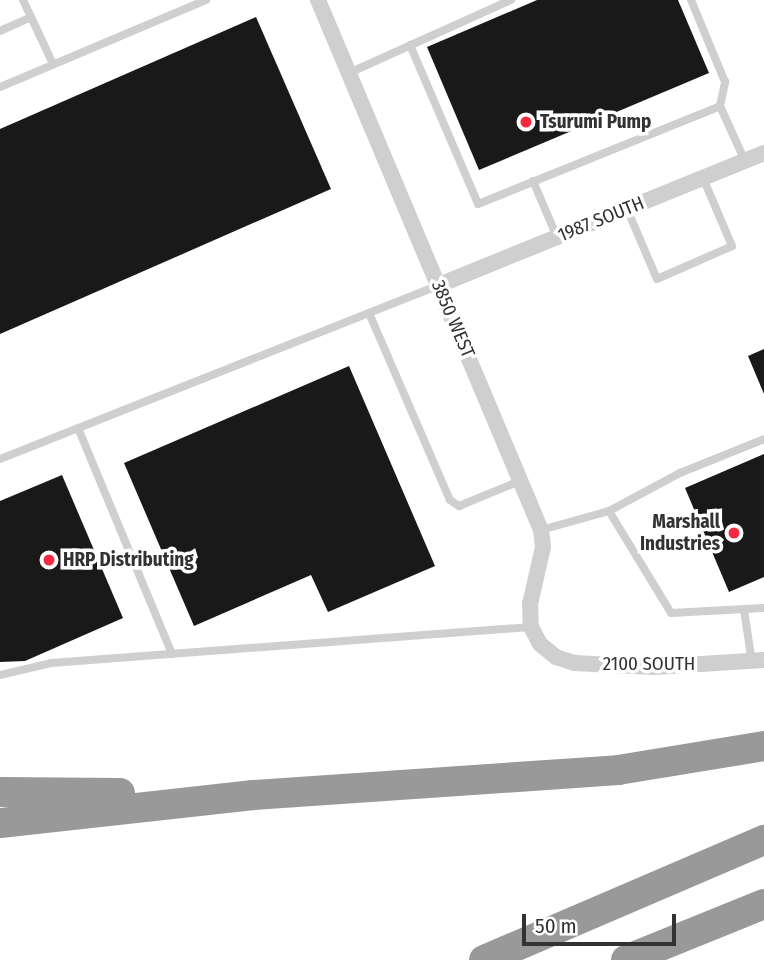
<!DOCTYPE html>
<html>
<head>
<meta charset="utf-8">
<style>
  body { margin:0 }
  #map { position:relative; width:764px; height:960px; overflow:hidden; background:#fff; font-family:"Fira Sans Condensed",sans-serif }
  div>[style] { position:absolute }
  .building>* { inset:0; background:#191919 }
  .service>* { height:8px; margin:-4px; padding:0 4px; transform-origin:4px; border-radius:4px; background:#cfcfcf }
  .minor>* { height:16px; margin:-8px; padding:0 8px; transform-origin:8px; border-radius:8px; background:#cfcfcf }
  .motorway>* { height:30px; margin:-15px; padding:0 15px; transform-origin:15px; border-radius:15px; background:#999 }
  .dots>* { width:19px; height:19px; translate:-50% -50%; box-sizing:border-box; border:4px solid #fff; border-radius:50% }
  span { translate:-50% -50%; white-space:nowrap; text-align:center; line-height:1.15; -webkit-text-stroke:7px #fff; paint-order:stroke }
  .poi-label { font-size:19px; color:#323232; font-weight:700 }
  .left { translate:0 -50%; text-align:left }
  .right { translate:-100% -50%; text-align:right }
  .street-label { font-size:19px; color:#323232 }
  .scale { position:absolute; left:522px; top:914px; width:154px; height:32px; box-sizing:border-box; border:4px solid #323232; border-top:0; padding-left:9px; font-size:21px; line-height:24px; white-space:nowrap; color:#323232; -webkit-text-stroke:5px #fff; paint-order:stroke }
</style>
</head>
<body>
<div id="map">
  <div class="building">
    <div style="clip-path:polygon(537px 0,678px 0,709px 73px,479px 170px,427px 47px)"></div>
    <div style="clip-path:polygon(256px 17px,331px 189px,0 334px,0 129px)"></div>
    <div style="clip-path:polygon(764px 349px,764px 394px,748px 356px)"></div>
    <div style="clip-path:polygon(349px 366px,435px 566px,328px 612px,311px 575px,194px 626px,124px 463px)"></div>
    <div style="clip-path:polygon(764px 454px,764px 577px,729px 592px,685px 488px)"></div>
    <div style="clip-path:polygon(62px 475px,123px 618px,25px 661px,0 662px,0 501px)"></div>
  </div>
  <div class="service">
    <div style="left:31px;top:17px;width:52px;rotate:64.9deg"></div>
    <div style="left:0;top:31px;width:34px;rotate:-24deg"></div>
    <div style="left:31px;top:17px;width:19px;rotate:-115deg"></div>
    <div style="left:410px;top:45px;width:173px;rotate:66.8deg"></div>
    <div style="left:478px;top:204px;width:261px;rotate:-22deg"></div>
    <div style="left:720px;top:106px;width:25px;rotate:-78deg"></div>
    <div style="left:725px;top:82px;width:89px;rotate:-112.5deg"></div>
    <div style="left:349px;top:73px;width:178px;rotate:-24.3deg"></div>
    <div style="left:0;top:87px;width:224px;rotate:-22.9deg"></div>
    <div style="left:720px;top:106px;width:60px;rotate:65.6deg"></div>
    <div style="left:533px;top:181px;width:61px;rotate:66.8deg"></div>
    <div style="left:627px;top:209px;width:76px;rotate:66.8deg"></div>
    <div style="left:657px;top:279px;width:82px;rotate:-23.7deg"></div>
    <div style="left:732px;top:246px;width:74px;rotate:-113.1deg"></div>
    <div style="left:369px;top:313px;width:204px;rotate:66.6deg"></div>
    <div style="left:450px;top:500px;width:11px;rotate:34deg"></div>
    <div style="left:459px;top:506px;width:68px;rotate:-22.4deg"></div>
    <div style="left:78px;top:428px;width:245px;rotate:67.4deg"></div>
    <div style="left:0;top:459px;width:472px;rotate:-21.6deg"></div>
    <div style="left:609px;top:511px;width:119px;rotate:58.7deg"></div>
    <div style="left:671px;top:613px;width:93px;rotate:-3.1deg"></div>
    <div style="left:541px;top:530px;width:71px;rotate:-15.6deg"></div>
    <div style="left:609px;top:511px;width:81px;rotate:-28.2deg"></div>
    <div style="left:680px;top:473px;width:91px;rotate:-22deg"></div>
    <div style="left:744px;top:610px;width:53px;rotate:81.3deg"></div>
    <div style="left:0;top:675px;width:52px;rotate:-13.2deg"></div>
    <div style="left:51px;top:663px;width:481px;rotate:-4.3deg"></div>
  </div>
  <div class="minor">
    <div style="left:318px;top:0;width:575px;rotate:67.18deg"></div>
    <div style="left:541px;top:530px;width:17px;rotate:83deg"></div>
    <div style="left:543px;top:547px;width:58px;rotate:102.8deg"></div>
    <div style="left:530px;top:604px;width:23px;rotate:88deg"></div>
    <div style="left:531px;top:627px;width:19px;rotate:62deg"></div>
    <div style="left:540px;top:644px;width:21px;rotate:39deg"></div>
    <div style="left:556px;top:657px;width:19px;rotate:18deg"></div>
    <div style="left:574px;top:663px;width:80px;rotate:2.9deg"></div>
    <div style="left:654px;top:667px;width:110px;rotate:-3.6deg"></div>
    <div style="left:439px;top:285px;width:351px;rotate:-22.1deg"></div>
  </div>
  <div class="motorway">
    <div style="left:0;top:792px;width:120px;rotate:0.5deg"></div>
    <div style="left:0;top:823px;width:255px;rotate:-6.3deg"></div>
    <div style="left:253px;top:795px;width:366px;rotate:-3.9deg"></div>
    <div style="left:618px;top:770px;width:148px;rotate:-9.3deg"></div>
    <div style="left:484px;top:960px;width:305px;rotate:-23.2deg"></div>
    <div style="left:626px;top:960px;width:149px;rotate:-22.1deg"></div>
  </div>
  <div class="dots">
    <div style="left:526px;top:122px;background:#f3293f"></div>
    <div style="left:734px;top:533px;background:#f3293f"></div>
    <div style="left:49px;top:560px;background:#f3293f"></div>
  </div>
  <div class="poi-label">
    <span class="left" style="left:540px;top:122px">Tsurumi Pump</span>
    <span class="right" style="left:720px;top:533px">Marshall<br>Industries</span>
    <span class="left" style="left:63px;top:560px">HRP Distributing</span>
  </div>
  <div class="street-label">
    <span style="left:601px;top:219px;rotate:-22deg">1987 SOUTH</span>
    <span style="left:453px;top:319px;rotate:67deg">3850 WEST</span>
    <span style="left:649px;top:664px">2100 SOUTH</span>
  </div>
  <div class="scale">50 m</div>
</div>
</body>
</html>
